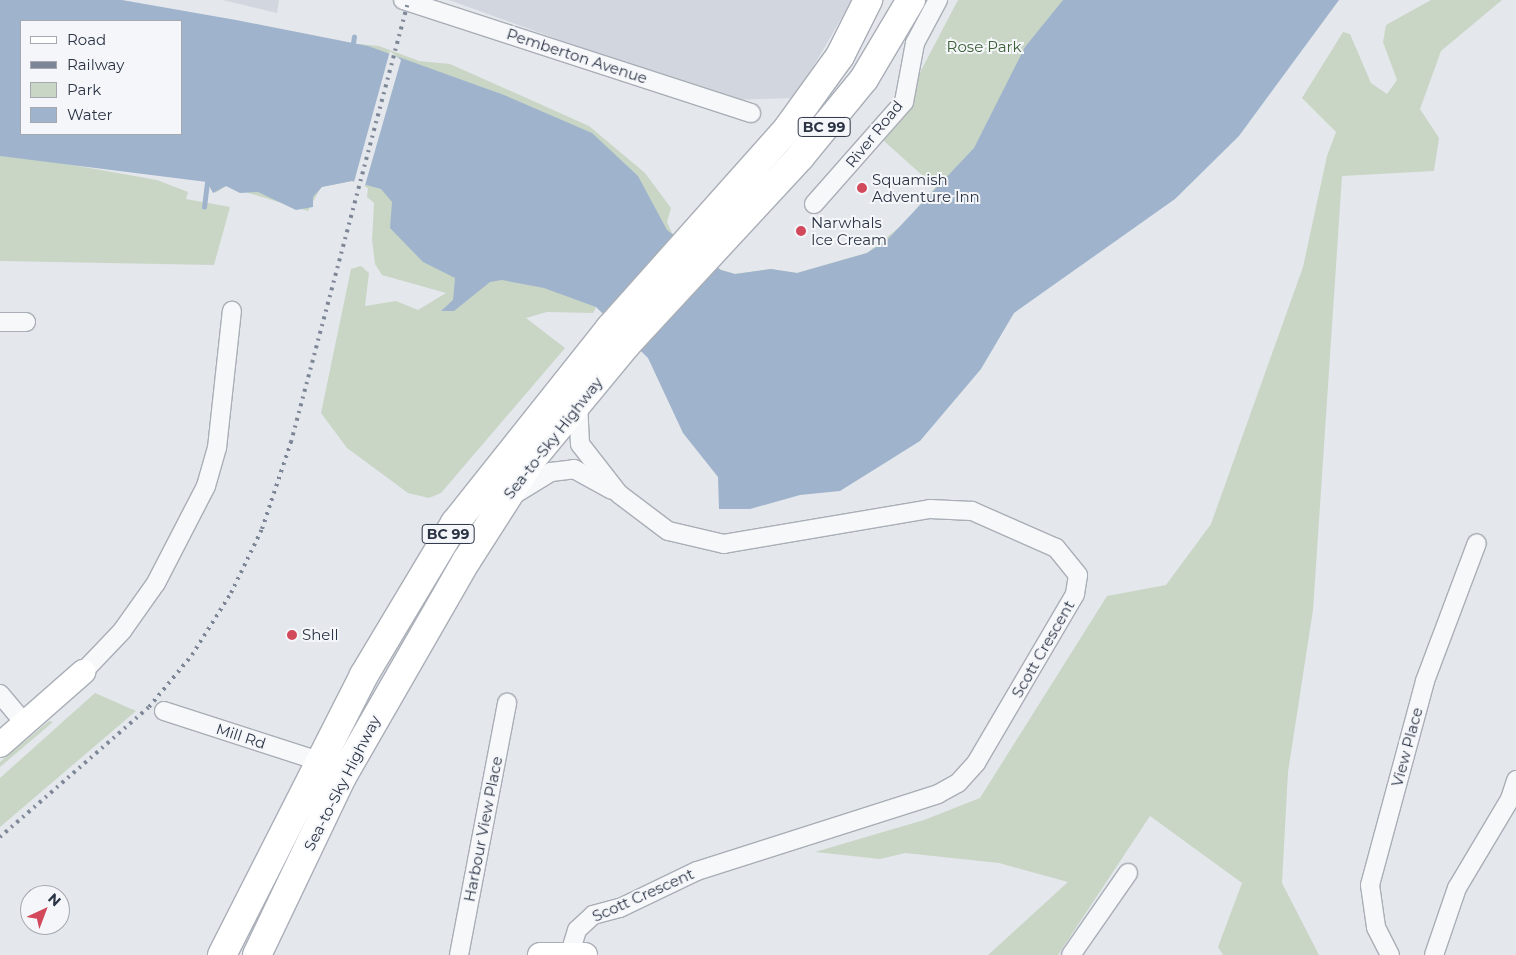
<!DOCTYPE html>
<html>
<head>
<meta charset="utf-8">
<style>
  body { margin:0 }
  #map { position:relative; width:1516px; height:955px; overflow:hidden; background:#e4e7ec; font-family:Montserrat,sans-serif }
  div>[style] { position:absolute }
  .built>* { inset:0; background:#d2d6de }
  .green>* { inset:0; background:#c9d6c5 }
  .water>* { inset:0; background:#9fb4cc }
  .pier>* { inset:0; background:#e4e7ec }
  .stream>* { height:4.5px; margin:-2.25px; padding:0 2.25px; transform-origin:2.25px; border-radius:2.25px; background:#9fb4cc }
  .roads { filter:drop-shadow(1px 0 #a9aeb7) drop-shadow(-1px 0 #a9aeb7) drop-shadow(0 1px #a9aeb7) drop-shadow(0 -1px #a9aeb7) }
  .street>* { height:18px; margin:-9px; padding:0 9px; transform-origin:9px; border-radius:9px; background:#f7f8fa }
  .secondary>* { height:24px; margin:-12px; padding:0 12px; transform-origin:12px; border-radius:12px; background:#fff }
  .highway>* { height:28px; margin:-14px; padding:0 14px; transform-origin:14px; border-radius:14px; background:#fff }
  .rail>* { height:4px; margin-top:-2px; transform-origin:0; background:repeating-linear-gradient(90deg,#7d8696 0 2.5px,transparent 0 7.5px) }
  .dots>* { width:14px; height:14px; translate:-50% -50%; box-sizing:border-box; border:2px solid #f4f6f9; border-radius:50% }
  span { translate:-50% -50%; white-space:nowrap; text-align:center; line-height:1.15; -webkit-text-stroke:4px #f4f6f9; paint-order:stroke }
  .shield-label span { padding:1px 4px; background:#f4f6f9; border:1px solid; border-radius:4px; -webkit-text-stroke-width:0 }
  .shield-label { font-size:14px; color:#2b3445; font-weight:700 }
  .park-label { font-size:15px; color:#3f6138 }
  .street-label { font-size:15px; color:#2b3445 }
  .poi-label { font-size:15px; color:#2b3445 }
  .left { translate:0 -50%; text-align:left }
  .legend { position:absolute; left:20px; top:20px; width:162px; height:115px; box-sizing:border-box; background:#f4f6f9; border:1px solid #a4a8b1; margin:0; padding:6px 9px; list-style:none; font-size:15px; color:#2b3445 }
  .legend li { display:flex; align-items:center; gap:10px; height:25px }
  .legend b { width:25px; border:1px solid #a4a8b1 }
  .north { position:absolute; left:20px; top:885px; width:50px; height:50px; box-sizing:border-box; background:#f4f6f9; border:1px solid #a4a8b1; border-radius:50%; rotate:43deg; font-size:14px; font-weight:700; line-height:20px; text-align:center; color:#2b3445 }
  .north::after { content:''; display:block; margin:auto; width:18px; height:22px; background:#d1495b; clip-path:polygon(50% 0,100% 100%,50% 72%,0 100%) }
</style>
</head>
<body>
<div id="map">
  <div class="built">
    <div style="clip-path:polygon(223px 0,279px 0,277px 13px)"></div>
    <div style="clip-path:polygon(449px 0,852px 0,795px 98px,726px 100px)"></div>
  </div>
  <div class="green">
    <div style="clip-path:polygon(958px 0,1083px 0,988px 172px,692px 375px,358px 44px,379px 46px,419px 61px,450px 64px,589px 126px,645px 173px,671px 208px,667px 222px,672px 233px,721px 270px,735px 274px,771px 269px,797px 273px,867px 253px,901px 226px,940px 182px,932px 184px,884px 141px)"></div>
    <div style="clip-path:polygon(1431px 0,1502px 0,1441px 51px,1420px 109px,1439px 138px,1434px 171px,1342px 176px,1313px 610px,1288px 772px,1282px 883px,1319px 955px,1223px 955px,1218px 947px,1242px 883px,1150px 816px,1058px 955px,988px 955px,1068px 882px,999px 863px,905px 853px,880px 859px,815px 852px,924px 820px,980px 798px,1107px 596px,1166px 585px,1211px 524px,1303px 267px,1327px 156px,1336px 132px,1302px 98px,1343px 32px,1350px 34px,1371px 83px,1387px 94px,1397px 80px,1383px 42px,1386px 25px)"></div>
    <div style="clip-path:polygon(0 156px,28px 157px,157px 180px,188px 192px,186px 199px,230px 207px,214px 265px,0 261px)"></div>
    <div style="clip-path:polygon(351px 167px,596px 307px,593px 313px,547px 312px,526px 318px,565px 348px,441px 493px,429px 498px,408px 493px,347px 448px,321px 413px,351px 269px,361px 266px,369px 273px,365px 306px,396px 301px,418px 310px,446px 293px,382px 275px,375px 264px,372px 240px,374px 203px,367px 197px,368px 188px,352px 181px,321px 187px,308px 211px,226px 186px,215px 193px,217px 178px)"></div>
    <div style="clip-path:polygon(95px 693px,136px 711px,0 827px,0 778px)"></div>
    <div style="clip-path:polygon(49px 721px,53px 722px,0 767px,0 762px)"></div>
  </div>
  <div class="water">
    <div style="clip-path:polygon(evenodd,0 0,122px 0,236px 20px,368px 46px,504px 95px,592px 133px,638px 176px,667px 230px,721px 270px,735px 274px,771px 269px,797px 273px,867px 253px,886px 241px,974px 148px,1025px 47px,1063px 0,1339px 0,1239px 136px,1175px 199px,1014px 313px,981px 369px,920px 441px,840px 491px,800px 495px,750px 509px,719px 509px,718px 477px,683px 433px,648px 358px,596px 307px,544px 288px,502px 280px,490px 282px,454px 311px,441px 311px,453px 300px,455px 278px,423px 262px,390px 228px,392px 202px,381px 189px,352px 181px,322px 187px,313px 197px,313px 207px,296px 210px,258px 192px,240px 193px,226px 186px,213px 193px,207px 182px,0 156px,0 0,21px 21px,181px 21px,181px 134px,21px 134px,21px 21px)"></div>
  </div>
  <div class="pier">
    <div style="clip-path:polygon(390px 51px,401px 60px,364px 189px,354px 182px)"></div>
  </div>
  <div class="stream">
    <div style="left:353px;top:43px;width:6px;rotate:-81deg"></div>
    <div style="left:204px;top:207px;width:25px;rotate:-83deg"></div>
  </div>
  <div class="roads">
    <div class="street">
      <div style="left:403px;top:0;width:366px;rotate:18deg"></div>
      <div style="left:814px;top:204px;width:136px;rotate:-48.6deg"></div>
      <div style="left:904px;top:102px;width:60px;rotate:-79.4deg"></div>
      <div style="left:915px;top:43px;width:49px;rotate:-61.9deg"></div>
      <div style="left:0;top:322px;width:26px"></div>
      <div style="left:515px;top:494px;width:42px;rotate:-31.4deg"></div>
      <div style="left:551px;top:472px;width:23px;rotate:-7deg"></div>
      <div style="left:574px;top:469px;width:43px;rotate:28.9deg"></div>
      <div style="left:83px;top:672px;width:57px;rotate:-46.4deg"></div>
      <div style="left:122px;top:631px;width:59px;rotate:-54.7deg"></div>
      <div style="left:156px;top:583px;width:109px;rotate:-62.7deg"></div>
      <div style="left:206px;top:486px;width:40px;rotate:-74deg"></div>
      <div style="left:217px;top:448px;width:138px;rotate:-83.8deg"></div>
      <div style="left:0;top:694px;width:38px;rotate:50deg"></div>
      <div style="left:164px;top:711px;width:163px;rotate:17.9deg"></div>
      <div style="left:570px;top:953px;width:24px;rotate:-73deg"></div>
      <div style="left:577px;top:930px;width:22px;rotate:-43deg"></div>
      <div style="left:593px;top:915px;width:28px;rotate:-15deg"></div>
      <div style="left:620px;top:908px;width:85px;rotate:-25.7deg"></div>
      <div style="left:697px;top:871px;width:253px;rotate:-17.7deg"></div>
      <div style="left:938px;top:794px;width:23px;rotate:-29deg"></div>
      <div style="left:958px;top:783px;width:27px;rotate:-48deg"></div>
      <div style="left:976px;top:763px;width:196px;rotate:-59.6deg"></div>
      <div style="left:1075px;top:594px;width:19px;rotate:-81deg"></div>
      <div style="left:1078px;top:575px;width:35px;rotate:-129deg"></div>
      <div style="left:1056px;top:548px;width:92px;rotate:-156.2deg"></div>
      <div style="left:972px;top:511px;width:42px;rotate:-177.3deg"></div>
      <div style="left:930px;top:509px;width:209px;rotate:170.4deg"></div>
      <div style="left:724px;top:544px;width:57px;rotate:-166.9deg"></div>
      <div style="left:668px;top:531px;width:61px;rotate:-142.9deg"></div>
      <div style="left:619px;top:494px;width:63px;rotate:-128deg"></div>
      <div style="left:580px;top:444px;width:42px;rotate:-92.7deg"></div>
      <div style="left:459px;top:955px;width:257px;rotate:-79.2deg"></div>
      <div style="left:1071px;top:955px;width:100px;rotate:-55.2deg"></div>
      <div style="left:1390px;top:955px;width:31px;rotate:-117deg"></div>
      <div style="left:1376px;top:927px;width:42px;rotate:-98.1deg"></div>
      <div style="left:1370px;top:885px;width:211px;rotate:-74.9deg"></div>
      <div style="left:1425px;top:681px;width:147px;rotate:-69.4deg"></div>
      <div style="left:1434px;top:955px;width:71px;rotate:-71.1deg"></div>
      <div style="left:1457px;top:888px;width:104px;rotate:-59.2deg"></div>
      <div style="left:1510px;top:799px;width:20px;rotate:-72deg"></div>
    </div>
    <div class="secondary">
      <div style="left:0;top:745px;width:111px;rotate:-41.3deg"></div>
      <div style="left:540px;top:955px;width:45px"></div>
    </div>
    <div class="highway">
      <div style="left:222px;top:955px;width:314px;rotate:-63.1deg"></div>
      <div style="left:364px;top:675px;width:177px;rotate:-59.1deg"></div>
      <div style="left:455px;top:523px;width:249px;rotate:-51.5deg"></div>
      <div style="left:610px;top:328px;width:268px;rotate:-48.3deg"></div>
      <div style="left:788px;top:128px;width:89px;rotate:-54.2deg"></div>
      <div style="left:840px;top:56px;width:63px;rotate:-63.4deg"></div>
      <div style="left:257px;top:955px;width:197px;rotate:-64.5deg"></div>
      <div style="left:342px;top:777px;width:250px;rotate:-60.1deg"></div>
      <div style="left:467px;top:560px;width:119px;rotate:-57.4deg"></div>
      <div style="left:531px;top:460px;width:149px;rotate:-50.4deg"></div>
      <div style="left:626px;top:345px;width:256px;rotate:-47.2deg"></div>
      <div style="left:800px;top:157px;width:101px;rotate:-50.6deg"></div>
      <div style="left:864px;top:79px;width:92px;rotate:-59.3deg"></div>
    </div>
  </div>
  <div class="rail">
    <div style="left:0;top:837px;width:198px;rotate:-41.1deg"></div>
    <div style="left:149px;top:707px;width:67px;rotate:-50.4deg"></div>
    <div style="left:192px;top:655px;width:73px;rotate:-57.8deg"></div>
    <div style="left:231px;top:593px;width:71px;rotate:-64.2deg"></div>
    <div style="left:262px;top:529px;width:92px;rotate:-71.6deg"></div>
    <div style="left:291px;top:442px;width:457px;rotate:-75.1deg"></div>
  </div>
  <div class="dots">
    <div style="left:862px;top:188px;background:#d1495b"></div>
    <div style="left:801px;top:231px;background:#d1495b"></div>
    <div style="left:292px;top:635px;background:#d1495b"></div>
  </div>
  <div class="shield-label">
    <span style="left:824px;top:127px">BC 99</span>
    <span style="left:448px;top:534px">BC 99</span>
  </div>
  <div class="park-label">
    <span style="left:984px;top:47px">Rose Park</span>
  </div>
  <div class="street-label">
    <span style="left:577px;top:56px;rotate:18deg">Pemberton Avenue</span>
    <span style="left:874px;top:134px;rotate:-51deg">River Road</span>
    <span style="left:553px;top:438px;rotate:-52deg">Sea-to-Sky Highway</span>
    <span style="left:1043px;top:649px;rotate:-60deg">Scott Crescent</span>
    <span style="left:241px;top:736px;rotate:18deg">Mill Rd</span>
    <span style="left:1407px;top:747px;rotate:-75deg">View Place</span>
    <span style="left:342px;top:783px;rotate:-63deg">Sea-to-Sky Highway</span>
    <span style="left:483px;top:829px;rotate:-79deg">Harbour View Place</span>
    <span style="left:643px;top:895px;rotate:-24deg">Scott Crescent</span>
  </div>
  <div class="poi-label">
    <span class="left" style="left:872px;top:188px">Squamish<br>Adventure Inn</span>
    <span class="left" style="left:811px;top:231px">Narwhals<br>Ice Cream</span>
    <span class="left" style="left:302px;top:635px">Shell</span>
  </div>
  <ul class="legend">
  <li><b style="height:6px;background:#fff"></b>Road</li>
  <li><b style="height:6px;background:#7d8696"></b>Railway</li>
  <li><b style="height:14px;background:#c9d6c5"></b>Park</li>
  <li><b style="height:14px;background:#9fb4cc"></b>Water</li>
  </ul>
  <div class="north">N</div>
</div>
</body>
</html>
